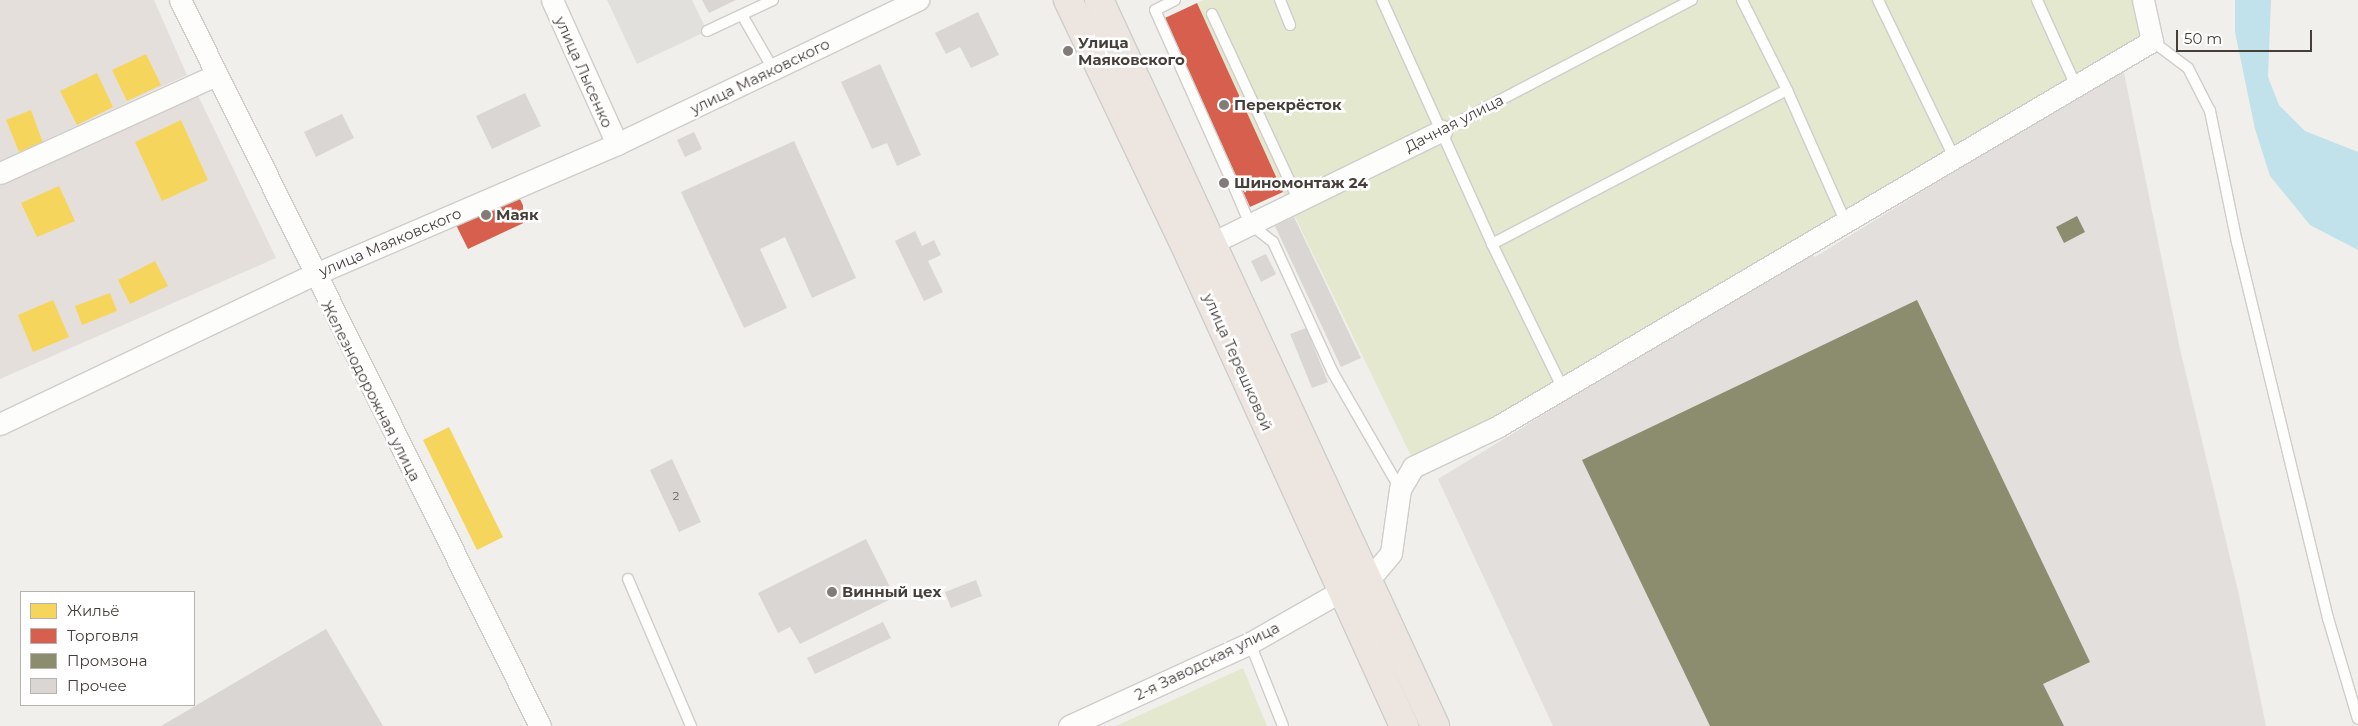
<!DOCTYPE html>
<html>
<head>
<meta charset="utf-8">
<style>
  body { margin:0 }
  #map { position:relative; width:2358px; height:726px; overflow:hidden; background:#f1efec; font-family:Montserrat,sans-serif }
  div>[style] { position:absolute }
  .residential>* { inset:0; background:#e5dfdb }
  .industrial>* { inset:0; background:#e2dfdc }
  .green>* { inset:0; background:#e3e8cf }
  .parking>* { inset:0; background:#e2e0dd }
  .water>* { inset:0; background:#c1e2ea }
  .homes>* { inset:0; background:#f6d55c }
  .shops>* { inset:0; background:#d6604d }
  .industry>* { inset:0; background:#8c8c6e }
  .building>* { inset:0; background:#d9d6d3 }
  .roads { filter:drop-shadow(1px 0 #cfcdca) drop-shadow(-1px 0 #cfcdca) drop-shadow(0 1px #cfcdca) drop-shadow(0 -1px #cfcdca) }
  .service>* { height:10px; margin:-5px; padding:0 5px; transform-origin:5px; border-radius:5px; background:#fdfdfc }
  .minor>* { height:21px; margin:-10.5px; padding:0 10.5px; transform-origin:10.5px; border-radius:10.5px; background:#fdfdfc }
  .trunk>* { height:28px; margin:-14px; padding:0 14px; transform-origin:14px; border-radius:14px; background:#ede6e0 }
  .dots>* { width:14px; height:14px; translate:-50% -50%; box-sizing:border-box; border:2px solid #fff; border-radius:50% }
  span { translate:-50% -50%; white-space:nowrap; text-align:center; line-height:1.15; -webkit-text-stroke:5px #fff; paint-order:stroke }
  .number-label { font-size:12px; color:#6c6661 }
  .number-label span { -webkit-text-stroke-width:0 }
  .poi-label { font-size:15px; color:#463e39; font-weight:700 }
  .left { translate:0 -50%; text-align:left }
  .street-label { font-size:15px; color:#463e39 }
  .legend { position:absolute; left:20px; top:591px; width:175px; height:115px; box-sizing:border-box; background:#fff; border:1px solid #b5b2b0; margin:0; padding:6px 9px; list-style:none; font-size:15px; color:#463e39 }
  .legend li { display:flex; align-items:center; gap:10px; height:25px }
  .legend b { width:25px; border:1px solid #b5b2b0 }
  .scale { position:absolute; left:2176px; top:30px; width:136px; height:22px; box-sizing:border-box; border:2px solid #463e39; border-top:0; padding-left:6px; font-size:15px; line-height:18px; white-space:nowrap; color:#463e39; -webkit-text-stroke:4px #fff; paint-order:stroke }
</style>
</head>
<body>
<div id="map">
  <div class="residential">
    <div style="clip-path:polygon(0 0,154px 0,187px 75px,0 161px)"></div>
    <div style="clip-path:polygon(195px 89px,276px 258px,0 379px,0 181px)"></div>
  </div>
  <div class="industrial">
    <div style="clip-path:polygon(2123px 68px,2180px 349px,2239px 595px,2266px 726px,1553px 726px,1438px 479px,1809px 253px,1815px 257px)"></div>
  </div>
  <div class="green">
    <div style="clip-path:polygon(1204px 0,2135px 0,2144px 35px,1524px 403px,1413px 460px,1283px 192px,1197px 3px)"></div>
    <div style="clip-path:polygon(1243px 668px,1267px 726px,1116px 726px)"></div>
  </div>
  <div class="parking">
    <div style="clip-path:polygon(607px 0,692px 0,707px 31px,637px 64px)"></div>
  </div>
  <div class="water">
    <div style="clip-path:polygon(2235px 0,2271px 0,2268px 77px,2279px 105px,2305px 131px,2358px 152px,2358px 250px,2310px 225px,2270px 176px,2255px 129px,2235px 32px)"></div>
  </div>
  <div class="homes">
    <div style="clip-path:polygon(146px 54px,161px 85px,127px 101px,112px 70px)"></div>
    <div style="clip-path:polygon(97px 73px,113px 107px,77px 125px,60px 91px)"></div>
    <div style="clip-path:polygon(31px 110px,43px 143px,19px 152px,6px 120px)"></div>
    <div style="clip-path:polygon(181px 120px,208px 180px,162px 201px,135px 142px)"></div>
    <div style="clip-path:polygon(59px 186px,75px 221px,37px 237px,21px 203px)"></div>
    <div style="clip-path:polygon(155px 261px,168px 286px,130px 304px,118px 280px)"></div>
    <div style="clip-path:polygon(110px 293px,117px 311px,82px 325px,75px 306px)"></div>
    <div style="clip-path:polygon(53px 300px,69px 337px,33px 352px,18px 315px)"></div>
    <div style="clip-path:polygon(449px 427px,503px 537px,477px 550px,423px 440px)"></div>
  </div>
  <div class="shops">
    <div style="clip-path:polygon(1197px 3px,1283px 192px,1250px 207px,1165px 18px)"></div>
    <div style="clip-path:polygon(518px 195px,530px 220px,468px 249px,456px 225px)"></div>
  </div>
  <div class="industry">
    <div style="clip-path:polygon(2077px 216px,2085px 232px,2064px 243px,2056px 227px)"></div>
    <div style="clip-path:polygon(1917px 300px,2090px 662px,2043px 684px,2064px 726px,1710px 726px,1582px 460px)"></div>
  </div>
  <div class="building">
    <div style="clip-path:polygon(702px 0,736px 0,709px 13px)"></div>
    <div style="clip-path:polygon(978px 12px,999px 55px,971px 68px,960px 47px,946px 54px,935px 33px)"></div>
    <div style="clip-path:polygon(880px 64px,921px 155px,897px 166px,887px 143px,872px 149px,841px 82px)"></div>
    <div style="clip-path:polygon(525px 93px,541px 126px,492px 149px,476px 116px)"></div>
    <div style="clip-path:polygon(342px 114px,354px 138px,316px 157px,304px 132px)"></div>
    <div style="clip-path:polygon(694px 132px,702px 149px,685px 157px,677px 140px)"></div>
    <div style="clip-path:polygon(794px 141px,856px 278px,812px 298px,785px 237px,760px 249px,787px 308px,744px 328px,681px 192px)"></div>
    <div style="clip-path:polygon(1294px 217px,1361px 358px,1341px 367px,1275px 226px)"></div>
    <div style="clip-path:polygon(915px 231px,922px 246px,934px 240px,941px 255px,928px 261px,943px 292px,924px 301px,895px 241px)"></div>
    <div style="clip-path:polygon(1266px 254px,1276px 274px,1261px 282px,1251px 261px)"></div>
    <div style="clip-path:polygon(1306px 328px,1328px 382px,1312px 388px,1290px 334px)"></div>
    <div style="clip-path:polygon(672px 459px,701px 522px,679px 532px,650px 470px)"></div>
    <div style="clip-path:polygon(866px 539px,895px 597px,800px 644px,790px 627px,778px 633px,758px 593px)"></div>
    <div style="clip-path:polygon(976px 580px,982px 596px,951px 608px,945px 592px)"></div>
    <div style="clip-path:polygon(883px 622px,891px 638px,815px 674px,807px 658px)"></div>
    <div style="clip-path:polygon(326px 629px,383px 726px,161px 726px)"></div>
  </div>
  <div class="roads">
    <div class="service">
      <div style="left:1175px;top:0;width:22px;rotate:153deg"></div>
      <div style="left:1155px;top:10px;width:196px;rotate:65.9deg"></div>
      <div style="left:1235px;top:189px;width:38px;rotate:67deg"></div>
      <div style="left:1250px;top:224px;width:29px;rotate:38deg"></div>
      <div style="left:1273px;top:242px;width:142px;rotate:65.4deg"></div>
      <div style="left:1332px;top:371px;width:136px;rotate:60deg"></div>
      <div style="left:1280px;top:0;width:27px;rotate:68deg"></div>
      <div style="left:1382px;top:0;width:268px;rotate:65.7deg"></div>
      <div style="left:1492px;top:244px;width:161px;rotate:63.9deg"></div>
      <div style="left:1742px;top:0;width:101px;rotate:63.4deg"></div>
      <div style="left:1787px;top:90px;width:145px;rotate:66.1deg"></div>
      <div style="left:1878px;top:0;width:174px;rotate:64.2deg"></div>
      <div style="left:2037px;top:0;width:94px;rotate:65.6deg"></div>
      <div style="left:1212px;top:14px;width:206px;rotate:65.1deg"></div>
      <div style="left:742px;top:15px;width:62px;rotate:60.1deg"></div>
      <div style="left:707px;top:31px;width:73px;rotate:-25.2deg"></div>
      <div style="left:2152px;top:41px;width:45px;rotate:36.9deg"></div>
      <div style="left:2188px;top:68px;width:48px;rotate:62.9deg"></div>
      <div style="left:2210px;top:111px;width:134px;rotate:78.4deg"></div>
      <div style="left:2237px;top:242px;width:387px;rotate:76.4deg"></div>
      <div style="left:2328px;top:618px;width:105px;rotate:73.5deg"></div>
      <div style="left:1441px;top:131px;width:283px;rotate:-27.6deg"></div>
      <div style="left:1492px;top:244px;width:333px;rotate:-27.6deg"></div>
      <div style="left:628px;top:579px;width:160px;rotate:66.8deg"></div>
      <div style="left:1250px;top:643px;width:89px;rotate:68.3deg"></div>
    </div>
    <div class="minor">
      <div style="left:180px;top:0;width:810px;rotate:63.62deg"></div>
      <div style="left:552px;top:0;width:158px;rotate:65.7deg"></div>
      <div style="left:0;top:173px;width:237px;rotate:-24.4deg"></div>
      <div style="left:1214px;top:242px;width:253px;rotate:-26.1deg"></div>
      <div style="left:0;top:424px;width:347px;rotate:-25.5deg"></div>
      <div style="left:313px;top:275px;width:331px;rotate:-23.3deg"></div>
      <div style="left:617px;top:144px;width:334px;rotate:-25.6deg"></div>
      <div style="left:1069px;top:726px;width:199px;rotate:-24.6deg"></div>
      <div style="left:1250px;top:643px;width:145px;rotate:-29.7deg"></div>
      <div style="left:1376px;top:571px;width:23px;rotate:-50deg"></div>
      <div style="left:1391px;top:553px;width:65px;rotate:-82deg"></div>
      <div style="left:1400px;top:489px;width:26px;rotate:-59deg"></div>
      <div style="left:1413px;top:467px;width:93px;rotate:-25.5deg"></div>
      <div style="left:1497px;top:427px;width:760px;rotate:-30.51deg"></div>
      <div style="left:2152px;top:41px;width:42px;rotate:-102.4deg"></div>
    </div>
    <div class="trunk">
      <div style="left:1068px;top:0;width:281px;rotate:64.5deg"></div>
      <div style="left:1189px;top:254px;width:519px;rotate:65.51deg"></div>
      <div style="left:1099px;top:0;width:800px;rotate:65.16deg"></div>
    </div>
  </div>
  <div class="dots">
    <div style="left:1068px;top:51px;background:#827c78"></div>
    <div style="left:1224px;top:105px;background:#827c78"></div>
    <div style="left:1224px;top:183px;background:#827c78"></div>
    <div style="left:486px;top:215px;background:#827c78"></div>
    <div style="left:832px;top:592px;background:#827c78"></div>
  </div>
  <div class="number-label">
    <span style="left:676px;top:496px">2</span>
  </div>
  <div class="poi-label">
    <span class="left" style="left:1078px;top:51px">Улица<br>Маяковского</span>
    <span class="left" style="left:1234px;top:105px">Перекрёсток</span>
    <span class="left" style="left:1234px;top:183px">Шиномонтаж 24</span>
    <span class="left" style="left:496px;top:215px">Маяк</span>
    <span class="left" style="left:842px;top:592px">Винный цех</span>
  </div>
  <div class="street-label">
    <span style="left:584px;top:72px;rotate:66deg">улица Лысенко</span>
    <span style="left:760px;top:76px;rotate:-26deg">улица Маяковского</span>
    <span style="left:1454px;top:123px;rotate:-27deg">Дачная улица</span>
    <span style="left:390px;top:242px;rotate:-23deg">улица Маяковского</span>
    <span style="left:1238px;top:362px;rotate:66deg">улица Терешковой</span>
    <span style="left:371px;top:391px;rotate:63deg">Железнодорожная улица</span>
    <span style="left:1207px;top:661px;rotate:-26deg">2-я Заводская улица</span>
  </div>
  <ul class="legend">
  <li><b style="height:14px;background:#f6d55c"></b>Жильё</li>
  <li><b style="height:14px;background:#d6604d"></b>Торговля</li>
  <li><b style="height:14px;background:#8c8c6e"></b>Промзона</li>
  <li><b style="height:14px;background:#d9d6d3"></b>Прочее</li>
  </ul>
  <div class="scale">50 m</div>
</div>
</body>
</html>
